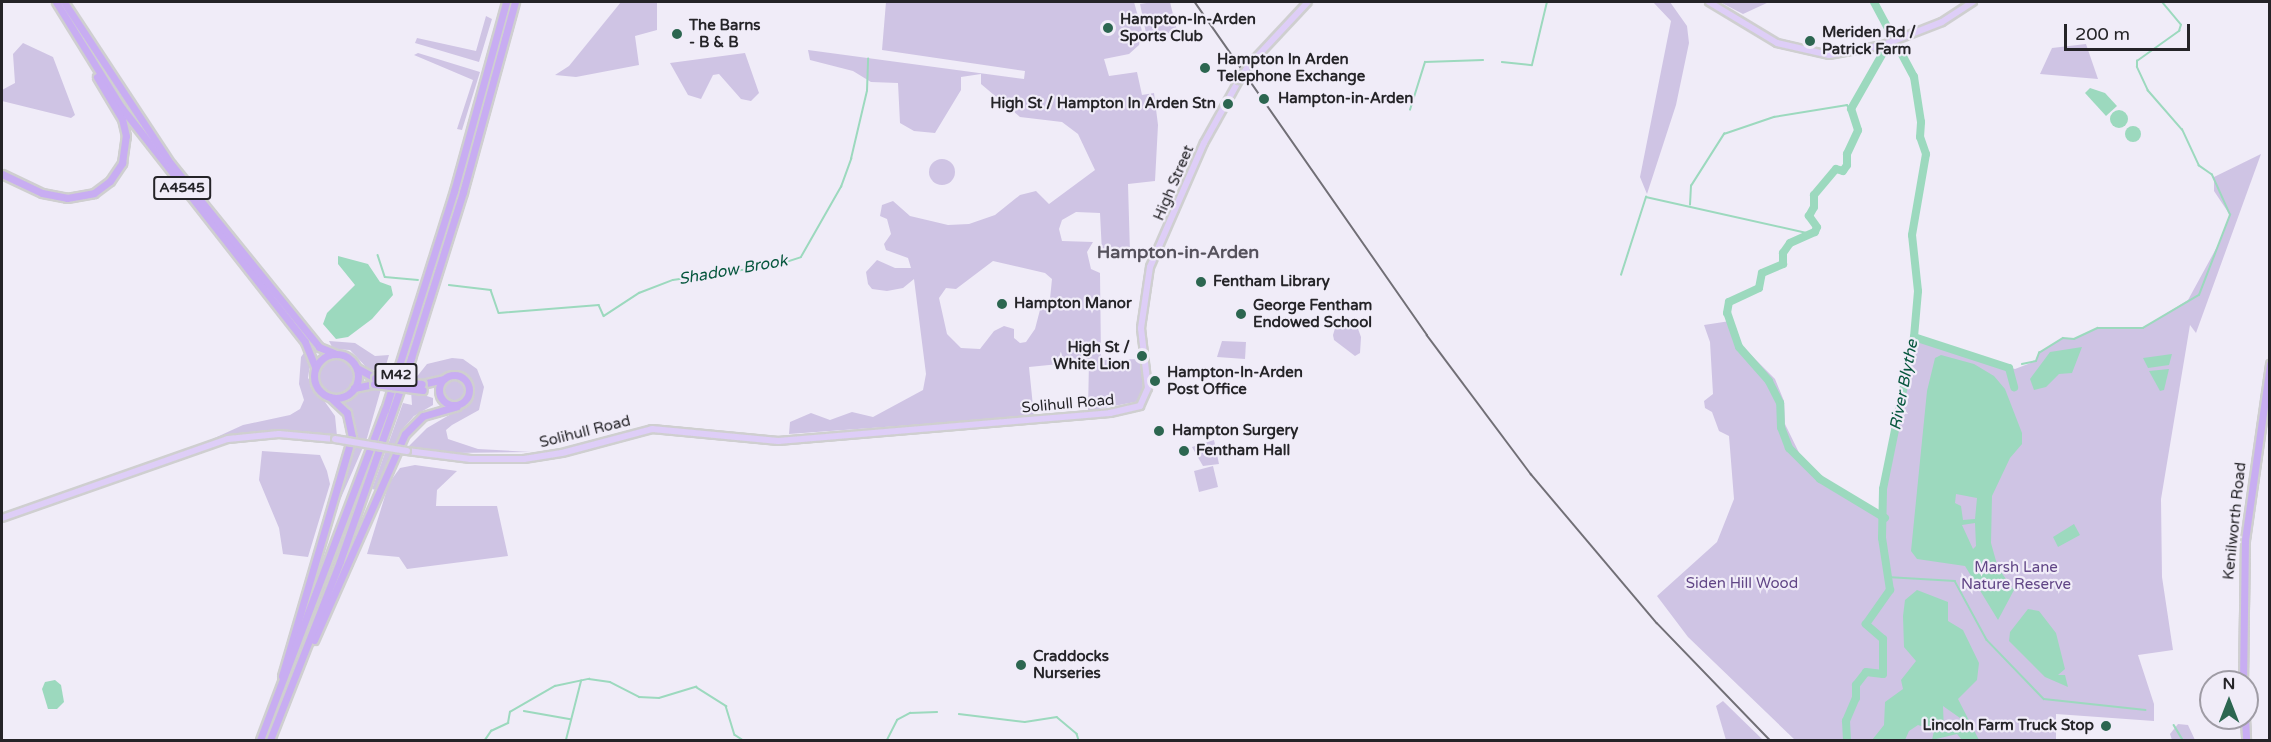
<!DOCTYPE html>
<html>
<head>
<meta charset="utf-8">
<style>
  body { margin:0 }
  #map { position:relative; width:2271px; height:742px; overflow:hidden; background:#f0ecf8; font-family:"Varela Round",sans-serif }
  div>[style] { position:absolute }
  .green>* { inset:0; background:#cfc4e4 }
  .round { border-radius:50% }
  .water>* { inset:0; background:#9cd9be }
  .stream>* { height:1.5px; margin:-0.75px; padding:0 0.75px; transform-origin:0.75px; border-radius:0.75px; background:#9cd9be }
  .river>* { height:8px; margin:-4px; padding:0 4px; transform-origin:4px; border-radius:4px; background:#9cd9be }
  .roads { filter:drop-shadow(2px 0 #cfcfd0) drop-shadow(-2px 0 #cfcfd0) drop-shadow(0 2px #cfcfd0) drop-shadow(0 -2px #cfcfd0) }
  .major>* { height:6px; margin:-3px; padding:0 3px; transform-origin:3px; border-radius:3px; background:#decef7 }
  .highway>* { height:7px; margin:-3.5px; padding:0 3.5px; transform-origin:3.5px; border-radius:3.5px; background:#c8adf2 }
  .highway>.ring { margin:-3.5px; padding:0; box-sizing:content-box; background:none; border:7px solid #c8adf2; border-radius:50% }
  .rail>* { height:1.5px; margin:-0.75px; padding:0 0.75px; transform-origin:0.75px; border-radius:0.75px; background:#716f76 }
  .bridges { filter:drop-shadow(2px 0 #cfcfd0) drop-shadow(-2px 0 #cfcfd0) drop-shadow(0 2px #cfcfd0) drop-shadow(0 -2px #cfcfd0) }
  .major-bridge>* { height:6px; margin:-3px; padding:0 3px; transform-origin:3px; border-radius:3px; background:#decef7 }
  .highway-bridge>* { height:7px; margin:-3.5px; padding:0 3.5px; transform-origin:3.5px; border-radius:3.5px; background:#c8adf2 }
  .dots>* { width:16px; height:16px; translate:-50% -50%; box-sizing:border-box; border:3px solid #f0ecf8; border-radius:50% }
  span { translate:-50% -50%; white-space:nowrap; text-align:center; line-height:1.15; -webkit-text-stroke:4.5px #f0ecf8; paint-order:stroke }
  .shield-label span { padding:2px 4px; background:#f0ecf8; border:2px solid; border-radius:4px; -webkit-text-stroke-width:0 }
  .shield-label { font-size:14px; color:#252428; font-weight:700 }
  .poi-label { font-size:15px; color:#252428; font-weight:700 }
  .left { translate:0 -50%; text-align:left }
  .right { translate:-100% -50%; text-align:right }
  .street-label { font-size:15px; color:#252428 }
  .park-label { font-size:15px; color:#614686 }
  .water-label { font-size:16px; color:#07573e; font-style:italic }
  .quarter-label { font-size:18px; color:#56525d; font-weight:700 }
  .frame { position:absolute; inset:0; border:3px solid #252428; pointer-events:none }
  .north { position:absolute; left:2199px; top:670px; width:60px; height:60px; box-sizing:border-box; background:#f0ecf8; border:2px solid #9f9ca5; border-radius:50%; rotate:0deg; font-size:16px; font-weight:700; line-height:24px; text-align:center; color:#252428 }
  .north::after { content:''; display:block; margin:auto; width:21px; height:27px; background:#2c6650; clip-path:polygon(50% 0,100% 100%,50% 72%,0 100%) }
  .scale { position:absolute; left:2064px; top:24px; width:126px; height:27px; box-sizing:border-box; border:3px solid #252428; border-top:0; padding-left:8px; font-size:18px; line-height:21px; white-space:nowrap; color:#252428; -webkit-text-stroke:4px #f0ecf8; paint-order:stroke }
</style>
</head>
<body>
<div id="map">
  <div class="green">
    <div style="clip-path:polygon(621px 2px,657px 2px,657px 30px,635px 36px,639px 65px,576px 77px,555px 75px,569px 66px)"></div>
    <div style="clip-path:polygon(evenodd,886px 2px,1134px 2px,1142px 31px,1139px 45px,1129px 54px,1104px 59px,1109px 76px,1137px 72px,1142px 95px,1154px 93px,1158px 125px,1155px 181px,1128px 184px,1130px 253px,1102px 253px,1100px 213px,1076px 212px,1062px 220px,1059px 229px,1062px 241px,1093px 242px,1087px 252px,1091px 269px,1100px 273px,1101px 360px,1141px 359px,1144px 382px,1140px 401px,1088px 411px,1089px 361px,1029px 367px,1034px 416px,789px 434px,790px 422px,811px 413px,830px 420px,852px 412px,873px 417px,923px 390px,926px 374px,914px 279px,903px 288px,887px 291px,872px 289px,868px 284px,866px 272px,877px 260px,895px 268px,911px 268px,908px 258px,886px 250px,884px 244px,891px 234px,887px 219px,880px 216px,882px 205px,893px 201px,910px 216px,948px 225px,969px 224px,995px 215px,1020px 195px,1036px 191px,1049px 204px,1095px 170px,1078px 134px,1062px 122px,1020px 117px,981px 84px,981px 74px,961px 77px,961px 90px,935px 133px,914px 131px,900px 123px,898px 83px,871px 82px,853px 71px,810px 60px,808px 50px,1024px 79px,1025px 71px,882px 50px,886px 2px,993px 261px,1045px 273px,1052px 279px,1050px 299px,1041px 306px,1035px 329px,1026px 342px,1020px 343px,1014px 338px,1014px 329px,1004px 326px,994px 331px,980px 349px,961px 348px,947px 334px,939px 298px,946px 288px,956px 289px,993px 261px)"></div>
    <div style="clip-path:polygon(1153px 2px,1170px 2px,1177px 31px,1147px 38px,1140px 4px)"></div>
    <div style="clip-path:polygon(1653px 2px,1670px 2px,1687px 26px,1689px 43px,1676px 105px,1647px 194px,1640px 177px,1671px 21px)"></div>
    <div style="clip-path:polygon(1720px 2px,1769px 2px,1743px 14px)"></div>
    <div style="clip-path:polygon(486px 16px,492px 19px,479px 62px,415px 43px,417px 38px,476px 51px)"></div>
    <div style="clip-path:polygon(23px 43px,53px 57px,75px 115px,71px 118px,2px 101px,2px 90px,15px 83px,13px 54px)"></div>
    <div style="clip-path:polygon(2086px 44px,2098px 79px,2040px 74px,2052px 48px)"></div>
    <div style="clip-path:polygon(418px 53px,480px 72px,462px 130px,457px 129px,473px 80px,414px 55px)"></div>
    <div style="clip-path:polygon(745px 53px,759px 93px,751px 101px,741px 99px,719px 74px,713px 75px,701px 99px,688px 95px,670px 63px)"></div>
    <div style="clip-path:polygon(2261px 154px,2196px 333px,2190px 325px,2161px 499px,2162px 577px,2173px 650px,2138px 655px,2154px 704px,2154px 721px,2056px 714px,2056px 740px,1795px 740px,1688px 637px,1657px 596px,1717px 542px,1734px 499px,1729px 436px,1719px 431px,1712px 412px,1705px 408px,1704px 401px,1713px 394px,1710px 342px,1704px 325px,1730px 321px,1737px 341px,1775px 379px,1784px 401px,1785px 424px,1806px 467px,1884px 518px,1884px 477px,1898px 431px,1900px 395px,1914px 337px,2015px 369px,2036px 361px,2039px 353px,2063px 338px,2074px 339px,2098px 328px,2143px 328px,2188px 300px,2218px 245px,2230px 215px,2214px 191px,2214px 177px)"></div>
    <div class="round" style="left:929px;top:159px;width:26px;height:26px"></div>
    <div style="clip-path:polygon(1349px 321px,1357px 326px,1361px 337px,1360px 353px,1355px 356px,1334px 340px,1333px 335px,1336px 325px)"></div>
    <div style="clip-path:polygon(329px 341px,355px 343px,375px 356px,389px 355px,384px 372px,368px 369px,350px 350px,333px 349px)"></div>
    <div style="clip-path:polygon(1222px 341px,1246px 342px,1245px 359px,1217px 357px)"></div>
    <div style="clip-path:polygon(306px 350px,311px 358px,308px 378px,335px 416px,337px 436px,282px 430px,208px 441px,243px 425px,290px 415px,300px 409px,304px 400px,299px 384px,301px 357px)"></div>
    <div class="round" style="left:317px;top:357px;width:38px;height:38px"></div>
    <div style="clip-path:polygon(452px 358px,463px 359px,477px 369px,484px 387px,479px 410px,452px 425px,446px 430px,448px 439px,478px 449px,531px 452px,452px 453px,408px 447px,427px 428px,468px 404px,473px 387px,463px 373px,452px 370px,427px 381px,415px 379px,427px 364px)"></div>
    <div class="round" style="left:442px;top:379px;width:24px;height:24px"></div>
    <div style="clip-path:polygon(369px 387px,381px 389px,367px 438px,337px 507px,355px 439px,350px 411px,341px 402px)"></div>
    <div style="clip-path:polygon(411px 391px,433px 398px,433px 405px,414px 416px,401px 431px,376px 490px,372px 489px,403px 403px,412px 405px)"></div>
    <div style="clip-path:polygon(1214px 440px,1219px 464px,1203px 466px,1192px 447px)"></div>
    <div style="clip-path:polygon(262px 451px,320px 455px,327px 471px,330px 484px,308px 557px,283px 554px,279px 528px,259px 480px)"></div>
    <div style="clip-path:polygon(415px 465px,457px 471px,437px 490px,436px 506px,497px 506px,508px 556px,407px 569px,399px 557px,367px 554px,389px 483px,400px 468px)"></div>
    <div style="clip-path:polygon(1213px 466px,1218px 487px,1199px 492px,1194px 471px)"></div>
    <div style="clip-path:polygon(1723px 701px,1763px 740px,1726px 740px,1716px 706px)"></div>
    <div style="clip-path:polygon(2178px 724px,2188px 725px,2195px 740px,2172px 740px,2170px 734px)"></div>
  </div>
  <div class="water">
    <div style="clip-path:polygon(2090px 88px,2105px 93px,2117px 106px,2106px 116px,2085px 93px)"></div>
    <div class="round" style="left:2110px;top:110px;width:18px;height:18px"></div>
    <div class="round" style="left:2125px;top:126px;width:16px;height:16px"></div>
    <div style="clip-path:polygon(338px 256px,368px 264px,380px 282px,391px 286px,393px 295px,372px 319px,348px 337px,336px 339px,323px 324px,327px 313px,355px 285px,338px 264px)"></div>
    <div style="clip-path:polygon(2082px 347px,2072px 373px,2059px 374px,2046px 387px,2034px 390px,2030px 379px,2050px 352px)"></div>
    <div style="clip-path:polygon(2172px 354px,2169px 365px,2148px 368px,2143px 358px)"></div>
    <div style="clip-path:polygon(evenodd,1941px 355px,1974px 364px,1994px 376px,2005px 389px,2022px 433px,2022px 444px,2010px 458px,1992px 496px,1991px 543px,1998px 568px,2014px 590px,1998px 620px,1965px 566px,1917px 559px,1911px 551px,1927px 391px,1935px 358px,1941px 355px,1956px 494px,1977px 498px,1975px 519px,1963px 520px,1961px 506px,1955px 503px,1956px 494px,1941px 355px,1975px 523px,1976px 546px,1973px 549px,1962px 525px,1975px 523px)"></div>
    <div style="clip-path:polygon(2169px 369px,2164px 390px,2160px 391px,2149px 371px)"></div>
    <div style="clip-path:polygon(2074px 524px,2080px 535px,2058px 547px,2053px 537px)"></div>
    <div style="clip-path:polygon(evenodd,1917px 590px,1948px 602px,1948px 621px,1963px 630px,1979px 663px,1977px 680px,1958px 699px,1979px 740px,1962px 740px,1957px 734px,1932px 740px,1935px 726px,1927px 728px,1918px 725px,1909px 731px,1905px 740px,1872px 740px,1884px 725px,1885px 702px,1903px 689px,1901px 680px,1916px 661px,1904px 647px,1903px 616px,1905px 600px,1917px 590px,1943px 706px,1960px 718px,1958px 727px,1949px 733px,1944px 731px,1943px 706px)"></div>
    <div style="clip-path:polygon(2028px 609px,2039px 611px,2056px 633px,2065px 669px,2058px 675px,2065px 675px,2068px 687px,2045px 677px,2009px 641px,2010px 632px)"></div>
    <div style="clip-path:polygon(55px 680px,61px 685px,64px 702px,57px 709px,48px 709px,42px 689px,45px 682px)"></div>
  </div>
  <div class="stream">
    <div style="left:1502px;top:62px;width:30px;rotate:6deg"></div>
    <div style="left:1532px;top:65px;width:65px;rotate:-76.6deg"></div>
    <div style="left:1410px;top:110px;width:50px;rotate:-72.6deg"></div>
    <div style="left:1425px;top:62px;width:58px;rotate:-2deg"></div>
    <div style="left:1690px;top:205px;width:19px;rotate:-87deg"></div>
    <div style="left:1691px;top:186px;width:62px;rotate:-57.6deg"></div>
    <div style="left:1724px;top:134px;width:53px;rotate:-18.8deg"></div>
    <div style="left:1774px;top:117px;width:74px;rotate:-9.3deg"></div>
    <div style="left:1847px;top:105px;width:6px;rotate:45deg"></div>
    <div style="left:378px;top:255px;width:23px;rotate:72deg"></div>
    <div style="left:385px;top:277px;width:33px;rotate:5deg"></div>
    <div style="left:1621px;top:275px;width:82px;rotate:-72.2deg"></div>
    <div style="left:1646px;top:197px;width:169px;rotate:12.6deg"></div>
    <div style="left:449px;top:285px;width:42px;rotate:6.8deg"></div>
    <div style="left:491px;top:290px;width:24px;rotate:71deg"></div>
    <div style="left:499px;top:313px;width:100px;rotate:-4.6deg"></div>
    <div style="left:599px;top:305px;width:12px;rotate:66deg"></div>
    <div style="left:604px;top:316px;width:42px;rotate:-33.3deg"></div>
    <div style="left:639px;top:293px;width:36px;rotate:-21deg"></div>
    <div style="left:673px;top:280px;width:105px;rotate:-8.2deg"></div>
    <div style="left:777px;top:265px;width:25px;rotate:-18deg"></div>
    <div style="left:801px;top:257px;width:81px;rotate:-60.3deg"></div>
    <div style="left:841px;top:187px;width:30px;rotate:-70deg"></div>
    <div style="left:851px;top:159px;width:70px;rotate:-76.8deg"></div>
    <div style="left:867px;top:91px;width:32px;rotate:-88deg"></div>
    <div style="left:2022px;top:364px;width:14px;rotate:-12deg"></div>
    <div style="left:2036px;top:361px;width:9px;rotate:-69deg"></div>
    <div style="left:2039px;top:353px;width:28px;rotate:-32deg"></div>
    <div style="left:2063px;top:338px;width:11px;rotate:5deg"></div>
    <div style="left:2074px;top:339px;width:26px;rotate:-25deg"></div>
    <div style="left:2098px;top:328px;width:45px"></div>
    <div style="left:2143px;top:328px;width:65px;rotate:-30.5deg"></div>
    <div style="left:2199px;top:295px;width:86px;rotate:-68.8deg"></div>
    <div style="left:2230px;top:215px;width:44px;rotate:-114.2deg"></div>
    <div style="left:2212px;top:175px;width:16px;rotate:-145deg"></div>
    <div style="left:2199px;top:166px;width:40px;rotate:-115deg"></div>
    <div style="left:2182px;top:130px;width:52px;rotate:-131.1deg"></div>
    <div style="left:2148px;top:91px;width:26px;rotate:-115deg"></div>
    <div style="left:2137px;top:67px;width:6px;rotate:-90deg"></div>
    <div style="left:2137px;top:61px;width:52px;rotate:-35.5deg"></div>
    <div style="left:2179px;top:31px;width:6px;rotate:-72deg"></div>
    <div style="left:2181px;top:25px;width:30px;rotate:-130deg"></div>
    <div style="left:1887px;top:577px;width:68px;rotate:3.4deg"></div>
    <div style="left:1955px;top:581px;width:67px;rotate:61.5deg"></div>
    <div style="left:1987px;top:640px;width:82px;rotate:46deg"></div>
    <div style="left:2044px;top:699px;width:102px;rotate:6.2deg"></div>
    <div style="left:524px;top:711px;width:47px;rotate:9.9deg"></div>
    <div style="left:959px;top:714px;width:66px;rotate:6.9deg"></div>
    <div style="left:1025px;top:722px;width:32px;rotate:-9deg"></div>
    <div style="left:1057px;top:717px;width:26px;rotate:40deg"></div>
    <div style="left:1077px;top:734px;width:6px;rotate:72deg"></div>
    <div style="left:2174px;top:725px;width:17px;rotate:59deg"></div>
    <div style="left:485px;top:740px;width:11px;rotate:-56deg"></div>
    <div style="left:491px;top:731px;width:19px;rotate:-25deg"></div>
    <div style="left:508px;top:723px;width:11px;rotate:-80deg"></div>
    <div style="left:510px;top:712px;width:52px;rotate:-30deg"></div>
    <div style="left:555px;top:686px;width:35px;rotate:-12deg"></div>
    <div style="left:589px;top:679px;width:21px;rotate:8deg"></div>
    <div style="left:610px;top:682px;width:33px;rotate:27deg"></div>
    <div style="left:639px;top:697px;width:20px;rotate:3deg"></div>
    <div style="left:659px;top:698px;width:39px;rotate:-17deg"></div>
    <div style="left:696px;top:687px;width:36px;rotate:32deg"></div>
    <div style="left:726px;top:706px;width:30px;rotate:73deg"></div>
    <div style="left:735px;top:735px;width:9px;rotate:32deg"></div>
    <div style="left:566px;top:740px;width:61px;rotate:-75.7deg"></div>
    <div style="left:887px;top:740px;width:22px;rotate:-63deg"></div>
    <div style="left:897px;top:720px;width:15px;rotate:-28deg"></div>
    <div style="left:910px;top:713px;width:27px;rotate:-2deg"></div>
  </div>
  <div class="river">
    <div style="left:1914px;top:337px;width:100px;rotate:18.1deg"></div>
    <div style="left:2009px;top:368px;width:20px;rotate:75deg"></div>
    <div style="left:1885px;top:518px;width:76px;rotate:-149deg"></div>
    <div style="left:1820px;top:479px;width:44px;rotate:-135deg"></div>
    <div style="left:1789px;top:448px;width:22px;rotate:-111deg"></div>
    <div style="left:1781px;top:427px;width:24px;rotate:-92deg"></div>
    <div style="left:1780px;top:403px;width:25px;rotate:-117deg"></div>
    <div style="left:1769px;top:381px;width:45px;rotate:-131.4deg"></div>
    <div style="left:1739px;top:347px;width:36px;rotate:-109deg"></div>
    <div style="left:1727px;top:313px;width:11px;rotate:-80deg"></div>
    <div style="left:1729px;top:302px;width:33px;rotate:-25deg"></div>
    <div style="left:1759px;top:288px;width:15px;rotate:-79deg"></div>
    <div style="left:1762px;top:273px;width:23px;rotate:-23deg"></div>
    <div style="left:1783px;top:264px;width:11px;rotate:-90deg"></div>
    <div style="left:1783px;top:253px;width:12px;rotate:-55deg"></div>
    <div style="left:1790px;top:243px;width:27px;rotate:-24deg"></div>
    <div style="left:1815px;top:232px;width:5px;rotate:-68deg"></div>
    <div style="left:1817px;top:227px;width:14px;rotate:-126deg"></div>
    <div style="left:1809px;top:216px;width:10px;rotate:-61deg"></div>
    <div style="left:1814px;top:207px;width:12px;rotate:-90deg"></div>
    <div style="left:1814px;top:195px;width:34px;rotate:-50deg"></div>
    <div style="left:1836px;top:169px;width:7px;rotate:16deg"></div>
    <div style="left:1843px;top:171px;width:7px;rotate:-56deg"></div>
    <div style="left:1847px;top:165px;width:11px;rotate:-90deg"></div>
    <div style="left:1847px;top:154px;width:26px;rotate:-65deg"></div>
    <div style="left:1858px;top:130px;width:22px;rotate:-108deg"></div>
    <div style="left:1851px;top:109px;width:83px;rotate:-60.3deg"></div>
    <div style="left:1847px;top:740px;width:19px;rotate:-93deg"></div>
    <div style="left:1846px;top:721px;width:25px;rotate:-67deg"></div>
    <div style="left:1856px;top:698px;width:13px;rotate:-90deg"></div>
    <div style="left:1856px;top:685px;width:16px;rotate:-52deg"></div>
    <div style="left:1866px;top:672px;width:17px;rotate:7deg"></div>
    <div style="left:1883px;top:674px;width:35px;rotate:-90deg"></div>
    <div style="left:1883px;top:639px;width:23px;rotate:-139deg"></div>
    <div style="left:1866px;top:624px;width:42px;rotate:-54.8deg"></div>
    <div style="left:1890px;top:590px;width:53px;rotate:-98.7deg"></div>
    <div style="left:1882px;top:538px;width:49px;rotate:-88.8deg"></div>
    <div style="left:1883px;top:489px;width:155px;rotate:-78.5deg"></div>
    <div style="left:1914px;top:337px;width:46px;rotate:-85deg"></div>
    <div style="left:1918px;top:291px;width:56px;rotate:-96.1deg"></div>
    <div style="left:1912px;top:235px;width:82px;rotate:-80.2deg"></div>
    <div style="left:1926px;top:154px;width:18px;rotate:-109deg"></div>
    <div style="left:1920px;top:137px;width:15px;rotate:-86deg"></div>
    <div style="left:1921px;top:122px;width:46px;rotate:-98.8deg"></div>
    <div style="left:1914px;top:77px;width:85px;rotate:-118.1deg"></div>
  </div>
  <div class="roads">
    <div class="major">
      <div style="left:1709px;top:2px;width:79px;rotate:31.1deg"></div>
      <div style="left:1777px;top:43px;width:53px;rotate:13deg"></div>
      <div style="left:1829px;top:55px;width:55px;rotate:-10.5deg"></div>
      <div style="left:1883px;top:45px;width:63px;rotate:-21.3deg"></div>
      <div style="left:1942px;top:22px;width:37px;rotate:-33deg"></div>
      <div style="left:1249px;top:65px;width:86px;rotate:-46.9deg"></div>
      <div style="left:407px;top:451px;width:64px;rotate:7.1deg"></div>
      <div style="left:471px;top:459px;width:53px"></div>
      <div style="left:524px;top:459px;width:38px;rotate:-9deg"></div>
      <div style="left:562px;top:453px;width:93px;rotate:-14.9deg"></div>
      <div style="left:652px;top:429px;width:127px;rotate:5.4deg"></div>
      <div style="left:778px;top:441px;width:333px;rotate:-4.8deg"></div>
      <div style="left:1110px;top:413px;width:31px;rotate:-13deg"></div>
      <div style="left:1140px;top:406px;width:20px;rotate:-66deg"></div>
      <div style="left:1148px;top:388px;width:60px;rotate:-96.7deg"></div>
      <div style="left:1141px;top:328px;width:62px;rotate:-81.6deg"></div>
      <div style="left:1150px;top:267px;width:135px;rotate:-66.5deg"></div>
      <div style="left:1204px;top:143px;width:72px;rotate:-60.9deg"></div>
      <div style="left:2px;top:518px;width:239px;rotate:-19.3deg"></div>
      <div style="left:228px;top:439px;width:51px;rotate:-5.6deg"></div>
      <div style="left:279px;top:434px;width:56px;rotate:5.1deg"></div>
    </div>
    <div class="highway">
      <div style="left:56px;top:2px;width:123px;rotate:58.2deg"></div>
      <div style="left:121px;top:107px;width:298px;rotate:51.9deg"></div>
      <div style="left:305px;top:342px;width:27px;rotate:68deg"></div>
      <div style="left:64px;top:2px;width:194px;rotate:56.6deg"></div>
      <div style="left:171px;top:164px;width:235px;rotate:51deg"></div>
      <div style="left:319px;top:347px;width:16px;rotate:22deg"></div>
      <div style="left:2px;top:174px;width:44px;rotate:25.4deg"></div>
      <div style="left:42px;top:193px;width:25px;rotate:11deg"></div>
      <div style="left:67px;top:198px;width:27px;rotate:-10deg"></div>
      <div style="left:94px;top:193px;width:20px;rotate:-37deg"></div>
      <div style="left:110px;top:181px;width:22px;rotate:-56deg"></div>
      <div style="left:122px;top:163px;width:27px;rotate:-82deg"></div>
      <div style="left:126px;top:136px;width:17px;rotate:-103deg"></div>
      <div style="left:122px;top:119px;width:49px;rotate:-120.8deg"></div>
      <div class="ring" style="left:314px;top:354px;width:37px;height:37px"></div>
      <div style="left:357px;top:368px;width:21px;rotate:29deg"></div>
      <div class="ring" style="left:439px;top:375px;width:23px;height:23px"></div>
      <div style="left:422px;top:384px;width:22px;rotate:-13deg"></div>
      <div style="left:354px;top:388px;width:20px;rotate:-11deg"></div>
      <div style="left:314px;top:640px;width:225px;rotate:-66.2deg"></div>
      <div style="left:405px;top:434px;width:25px;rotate:-45deg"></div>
      <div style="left:423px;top:416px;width:35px;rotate:-16deg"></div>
      <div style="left:282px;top:676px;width:249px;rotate:-73.7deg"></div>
      <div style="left:352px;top:437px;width:25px;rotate:-102deg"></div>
      <div style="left:347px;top:413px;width:23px;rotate:-137deg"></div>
      <div style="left:2243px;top:682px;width:142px;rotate:-89.2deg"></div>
      <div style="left:2245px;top:540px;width:178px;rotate:-81.9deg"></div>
      <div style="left:2245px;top:718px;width:22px;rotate:87deg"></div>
      <div style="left:260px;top:740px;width:353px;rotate:-69.3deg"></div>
      <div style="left:385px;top:410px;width:230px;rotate:-72.5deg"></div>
      <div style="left:454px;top:191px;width:196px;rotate:-74.6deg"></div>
      <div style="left:270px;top:740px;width:192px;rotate:-68.6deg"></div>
      <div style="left:340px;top:561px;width:215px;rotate:-70.7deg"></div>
      <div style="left:411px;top:358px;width:174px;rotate:-72.6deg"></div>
      <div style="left:463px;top:192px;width:197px;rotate:-74.7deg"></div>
    </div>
  </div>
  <div class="rail">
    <div style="left:1195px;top:2px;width:406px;rotate:55.1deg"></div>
    <div style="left:1427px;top:335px;width:174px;rotate:53.2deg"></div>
    <div style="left:1531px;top:474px;width:195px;rotate:49.8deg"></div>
    <div style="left:1657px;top:623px;width:163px;rotate:46deg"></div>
  </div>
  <div class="bridges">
    <div class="major-bridge">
      <div style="left:1239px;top:80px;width:18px;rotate:-56deg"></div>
      <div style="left:335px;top:439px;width:73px;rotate:9.5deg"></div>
    </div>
    <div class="highway-bridge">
      <div style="left:375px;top:378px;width:47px;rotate:7.3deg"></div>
      <div style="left:374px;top:384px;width:49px;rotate:7deg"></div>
    </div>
  </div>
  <div class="dots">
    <div style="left:1108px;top:28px;background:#2c6650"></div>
    <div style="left:677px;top:34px;background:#2c6650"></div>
    <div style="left:1810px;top:41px;background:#2c6650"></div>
    <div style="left:1205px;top:68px;background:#2c6650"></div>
    <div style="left:1264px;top:99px;background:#2c6650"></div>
    <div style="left:1228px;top:104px;background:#2c6650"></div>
    <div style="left:1201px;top:282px;background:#2c6650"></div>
    <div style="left:1002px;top:304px;background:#2c6650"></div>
    <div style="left:1241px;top:314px;background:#2c6650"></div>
    <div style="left:1142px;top:356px;background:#2c6650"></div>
    <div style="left:1155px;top:381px;background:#2c6650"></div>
    <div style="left:1159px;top:431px;background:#2c6650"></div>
    <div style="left:1184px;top:451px;background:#2c6650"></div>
    <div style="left:1021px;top:665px;background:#2c6650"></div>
    <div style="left:2106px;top:726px;background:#2c6650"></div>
  </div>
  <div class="shield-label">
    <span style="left:182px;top:188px">A4545</span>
    <span style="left:396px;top:375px">M42</span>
  </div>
  <div class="poi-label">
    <span class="left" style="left:1120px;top:28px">Hampton-In-Arden<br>Sports Club</span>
    <span class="left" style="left:689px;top:34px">The Barns<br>- B &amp; B</span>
    <span class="left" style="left:1822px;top:41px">Meriden Rd /<br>Patrick Farm</span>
    <span class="left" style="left:1217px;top:68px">Hampton In Arden<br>Telephone Exchange</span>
    <span class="left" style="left:1278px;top:99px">Hampton-in-Arden</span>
    <span class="right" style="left:1216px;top:104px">High St / Hampton In Arden Stn</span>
    <span class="left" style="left:1213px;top:282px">Fentham Library</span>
    <span class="left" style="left:1014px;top:304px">Hampton Manor</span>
    <span class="left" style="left:1253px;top:314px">George Fentham<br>Endowed School</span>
    <span class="right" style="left:1130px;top:356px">High St /<br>White Lion</span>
    <span class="left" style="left:1167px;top:381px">Hampton-In-Arden<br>Post Office</span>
    <span class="left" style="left:1172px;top:431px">Hampton Surgery</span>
    <span class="left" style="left:1196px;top:451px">Fentham Hall</span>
    <span class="left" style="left:1033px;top:665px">Craddocks<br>Nurseries</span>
    <span class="right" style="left:2094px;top:726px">Lincoln Farm Truck Stop</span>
  </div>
  <div class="street-label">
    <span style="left:1174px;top:183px;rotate:-67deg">High Street</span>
    <span style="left:1068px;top:404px;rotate:-5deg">Solihull Road</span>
    <span style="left:585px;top:432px;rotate:-14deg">Solihull Road</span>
    <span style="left:2235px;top:521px;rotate:-84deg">Kenilworth Road</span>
  </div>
  <div class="park-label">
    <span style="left:2016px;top:576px">Marsh Lane<br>Nature Reserve</span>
    <span style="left:1742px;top:584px">Siden Hill Wood</span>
  </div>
  <div class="water-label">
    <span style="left:733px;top:270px;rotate:-10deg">Shadow Brook</span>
    <span style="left:1904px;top:385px;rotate:-79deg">River Blythe</span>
  </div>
  <div class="quarter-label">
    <span style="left:1178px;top:252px">Hampton-in-Arden</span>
  </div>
  <div class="frame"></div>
  <div class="north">N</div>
  <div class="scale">200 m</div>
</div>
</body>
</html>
